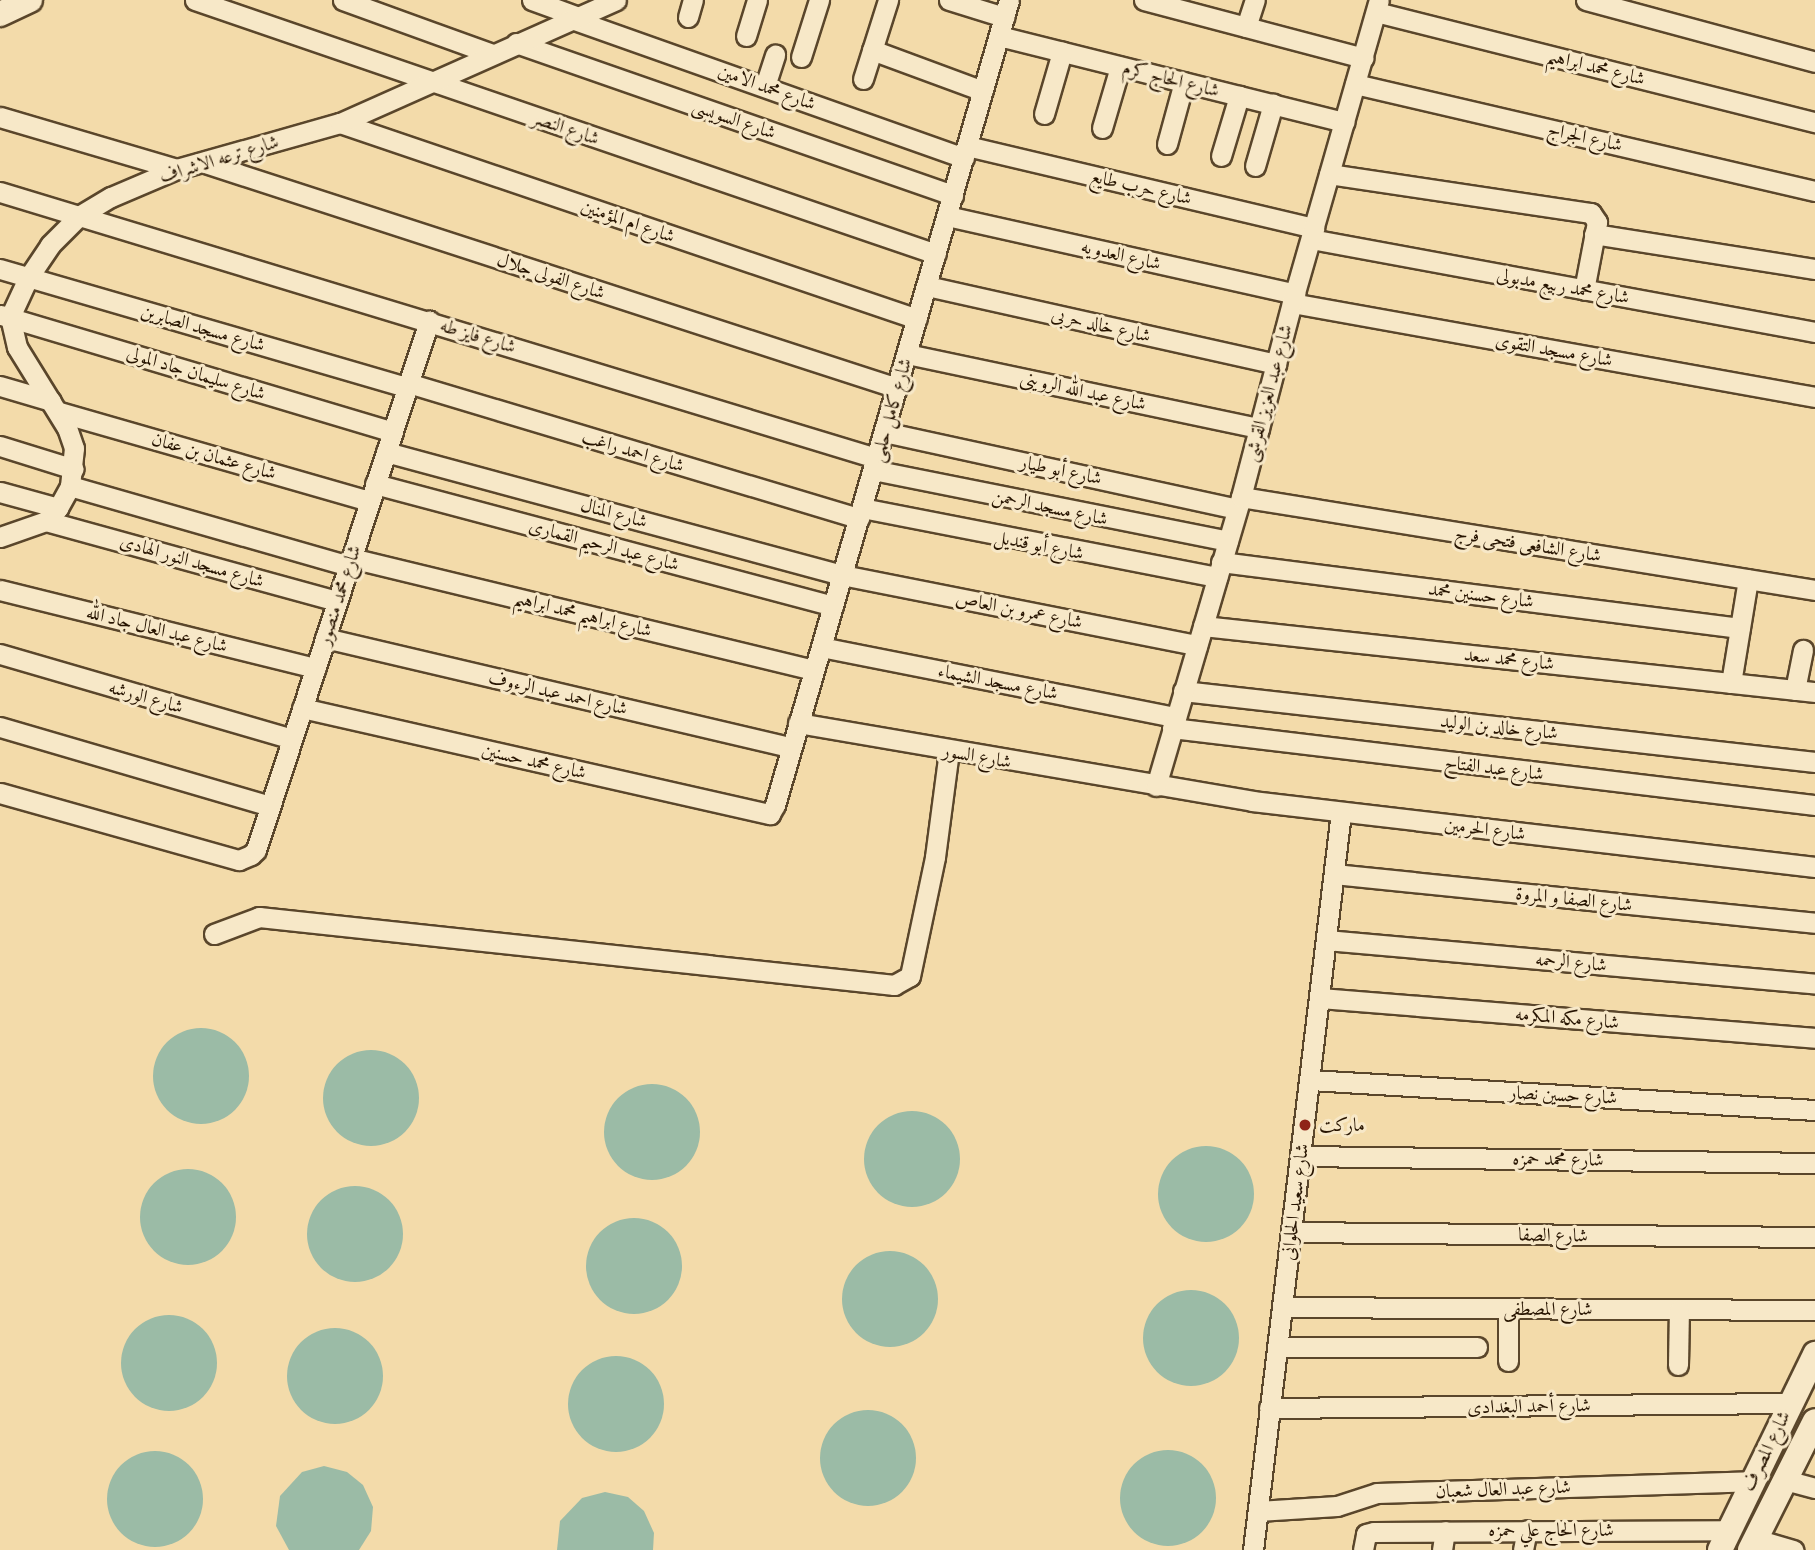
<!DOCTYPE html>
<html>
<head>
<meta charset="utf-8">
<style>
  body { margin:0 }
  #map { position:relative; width:1815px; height:1550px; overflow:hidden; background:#f3dbaa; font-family:"IM FELL Great Primer",Amiri,serif }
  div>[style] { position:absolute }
  .water>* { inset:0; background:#9bbba6 }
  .round { border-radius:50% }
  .roads { filter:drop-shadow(2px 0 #5a462b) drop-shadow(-2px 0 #5a462b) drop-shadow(0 2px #5a462b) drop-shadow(0 -2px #5a462b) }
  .minor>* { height:19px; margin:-9.5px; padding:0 9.5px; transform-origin:9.5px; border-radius:9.5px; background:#f7e8c8 }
  .tertiary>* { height:24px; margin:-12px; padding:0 12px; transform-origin:12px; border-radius:12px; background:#f7e8c8 }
  .dots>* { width:19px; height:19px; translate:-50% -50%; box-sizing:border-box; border:4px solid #f7e8c8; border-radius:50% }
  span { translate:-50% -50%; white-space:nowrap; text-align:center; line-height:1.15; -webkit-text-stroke:6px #f7e8c8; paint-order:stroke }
  .street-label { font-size:19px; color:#271401 }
  .poi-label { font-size:19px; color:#271401 }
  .left { translate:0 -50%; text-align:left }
</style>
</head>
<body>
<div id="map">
  <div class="water">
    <div class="round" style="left:153px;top:1028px;width:96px;height:96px"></div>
    <div class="round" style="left:323px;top:1050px;width:96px;height:96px"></div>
    <div class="round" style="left:604px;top:1084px;width:96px;height:96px"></div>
    <div class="round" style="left:864px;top:1111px;width:96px;height:96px"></div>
    <div class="round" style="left:1158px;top:1146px;width:96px;height:96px"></div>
    <div class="round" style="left:140px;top:1169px;width:96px;height:96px"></div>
    <div class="round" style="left:307px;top:1186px;width:96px;height:96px"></div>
    <div class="round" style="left:586px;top:1218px;width:96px;height:96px"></div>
    <div class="round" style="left:842px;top:1251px;width:96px;height:96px"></div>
    <div class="round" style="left:1143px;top:1290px;width:96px;height:96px"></div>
    <div class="round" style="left:121px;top:1315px;width:96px;height:96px"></div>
    <div class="round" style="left:287px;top:1328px;width:96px;height:96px"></div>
    <div class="round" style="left:568px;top:1356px;width:96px;height:96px"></div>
    <div class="round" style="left:820px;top:1410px;width:96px;height:96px"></div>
    <div class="round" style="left:1120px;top:1450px;width:96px;height:96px"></div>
    <div class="round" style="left:107px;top:1451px;width:96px;height:96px"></div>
    <div style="clip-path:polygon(324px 1466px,347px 1472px,363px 1485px,373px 1507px,371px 1531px,359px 1550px,289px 1550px,276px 1526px,280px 1496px,302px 1472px)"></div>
    <div style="clip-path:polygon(605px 1492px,628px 1497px,644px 1511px,654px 1533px,653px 1550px,557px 1550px,560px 1521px,582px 1498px)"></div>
  </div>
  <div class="roads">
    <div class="minor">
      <div style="left:195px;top:0;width:783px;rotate:18.92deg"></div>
      <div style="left:343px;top:0;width:158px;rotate:19.9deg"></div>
      <div style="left:532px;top:0;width:47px;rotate:20deg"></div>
      <div style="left:949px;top:0;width:58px;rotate:17.2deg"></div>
      <div style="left:1144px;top:0;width:227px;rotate:14.8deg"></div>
      <div style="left:1586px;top:0;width:237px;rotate:15.1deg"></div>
      <div style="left:1376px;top:12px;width:453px;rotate:14.1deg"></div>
      <div style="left:688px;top:17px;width:18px;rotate:-74deg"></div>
      <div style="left:569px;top:18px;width:419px;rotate:19.5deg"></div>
      <div style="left:1246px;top:27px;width:28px;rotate:-72deg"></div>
      <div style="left:746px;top:36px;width:38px;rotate:-73deg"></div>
      <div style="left:999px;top:36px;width:356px;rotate:14deg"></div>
      <div style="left:516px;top:43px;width:463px;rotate:19.2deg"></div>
      <div style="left:872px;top:50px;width:118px;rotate:20.3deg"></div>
      <div style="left:801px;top:57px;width:60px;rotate:-72.5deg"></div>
      <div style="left:863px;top:79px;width:83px;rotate:-72.4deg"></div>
      <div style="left:1355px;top:84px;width:472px;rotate:13.1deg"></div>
      <div style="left:765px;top:86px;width:33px;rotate:-72deg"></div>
      <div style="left:1044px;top:114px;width:65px;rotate:-73.8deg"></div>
      <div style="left:0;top:117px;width:184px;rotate:16.4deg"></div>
      <div style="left:340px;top:123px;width:609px;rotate:18.76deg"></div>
      <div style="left:1102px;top:128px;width:64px;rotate:-73.6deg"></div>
      <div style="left:1167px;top:144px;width:64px;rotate:-74.7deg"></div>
      <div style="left:967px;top:146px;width:357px;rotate:13.3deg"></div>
      <div style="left:1221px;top:156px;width:63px;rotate:-73.3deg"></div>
      <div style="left:205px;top:163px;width:728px;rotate:18.01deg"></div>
      <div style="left:1255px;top:166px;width:65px;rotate:-73.8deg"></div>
      <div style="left:1329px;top:174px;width:265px;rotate:8.5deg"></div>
      <div style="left:1591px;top:213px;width:11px;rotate:56deg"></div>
      <div style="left:1597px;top:222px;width:69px;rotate:100.8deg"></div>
      <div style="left:0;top:192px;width:915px;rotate:16.89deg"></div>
      <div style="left:947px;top:216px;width:357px;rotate:12.6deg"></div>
      <div style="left:1594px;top:234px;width:224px;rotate:9deg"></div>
      <div style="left:1311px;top:239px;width:513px;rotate:10.45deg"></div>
      <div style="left:0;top:269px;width:424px;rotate:16.2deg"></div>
      <div style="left:927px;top:286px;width:358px;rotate:12.6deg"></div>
      <div style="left:1292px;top:303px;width:531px;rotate:10.19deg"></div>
      <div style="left:1px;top:315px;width:409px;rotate:16.6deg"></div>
      <div style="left:907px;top:354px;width:360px;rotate:11.9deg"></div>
      <div style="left:408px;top:383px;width:471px;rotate:16.7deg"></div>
      <div style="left:0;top:386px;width:53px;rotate:16.4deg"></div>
      <div style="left:59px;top:412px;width:323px;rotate:16deg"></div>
      <div style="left:884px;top:432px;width:361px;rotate:12.3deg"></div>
      <div style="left:0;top:446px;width:77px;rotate:17.3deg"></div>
      <div style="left:386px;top:452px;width:472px;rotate:15.1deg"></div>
      <div style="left:842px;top:575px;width:362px;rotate:11.2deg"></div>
      <div style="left:873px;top:470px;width:362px;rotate:11.3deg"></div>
      <div style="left:375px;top:484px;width:474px;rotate:14.9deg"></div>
      <div style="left:70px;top:486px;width:290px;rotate:16deg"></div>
      <div style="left:0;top:492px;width:60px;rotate:15.4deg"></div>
      <div style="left:1241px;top:497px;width:581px;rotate:9.2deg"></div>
      <div style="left:862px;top:508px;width:362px;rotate:11deg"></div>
      <div style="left:46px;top:521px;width:302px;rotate:15.4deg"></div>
      <div style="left:0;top:537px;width:49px;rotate:-19.2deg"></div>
      <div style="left:46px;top:521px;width:18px;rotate:-47deg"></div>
      <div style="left:58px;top:508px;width:25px;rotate:-61deg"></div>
      <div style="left:70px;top:486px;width:38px;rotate:-84deg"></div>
      <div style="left:74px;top:448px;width:21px;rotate:-109deg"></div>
      <div style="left:67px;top:428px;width:95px;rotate:-121.7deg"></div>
      <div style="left:17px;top:347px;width:31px;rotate:-103deg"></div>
      <div style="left:10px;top:317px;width:43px;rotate:-65.2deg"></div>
      <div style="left:28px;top:278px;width:40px;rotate:-56deg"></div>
      <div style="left:50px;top:245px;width:41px;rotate:-45deg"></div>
      <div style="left:79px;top:216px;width:37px;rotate:-31deg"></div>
      <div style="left:111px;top:197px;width:72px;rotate:-23deg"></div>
      <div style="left:177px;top:169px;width:169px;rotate:-15.8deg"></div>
      <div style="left:340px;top:123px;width:302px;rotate:-24deg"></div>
      <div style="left:351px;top:558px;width:476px;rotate:13.6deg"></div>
      <div style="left:1221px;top:562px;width:523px;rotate:7.25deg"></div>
      <div style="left:0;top:590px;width:325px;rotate:13.9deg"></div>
      <div style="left:1203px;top:626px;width:616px;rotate:6.16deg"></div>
      <div style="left:325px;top:638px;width:479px;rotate:13.2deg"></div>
      <div style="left:821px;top:647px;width:362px;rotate:11.2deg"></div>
      <div style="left:0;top:654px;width:304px;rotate:16.2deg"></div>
      <div style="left:1731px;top:683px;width:105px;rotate:-80.7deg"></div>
      <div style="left:1795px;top:690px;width:41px;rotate:-78.7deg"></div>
      <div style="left:1183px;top:691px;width:636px;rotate:6.41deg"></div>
      <div style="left:302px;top:708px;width:480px;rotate:12.8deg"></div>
      <div style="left:770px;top:814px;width:10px;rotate:-61deg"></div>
      <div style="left:775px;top:805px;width:838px;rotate:-73.79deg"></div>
      <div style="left:798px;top:723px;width:461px;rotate:9.7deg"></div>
      <div style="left:1252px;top:801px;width:567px;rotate:6.69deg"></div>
      <div style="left:0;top:727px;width:281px;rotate:16.3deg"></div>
      <div style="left:1172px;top:728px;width:648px;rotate:6.83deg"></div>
      <div style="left:1156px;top:786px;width:301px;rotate:-73.6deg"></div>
      <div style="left:1241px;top:497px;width:201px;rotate:-75.3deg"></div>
      <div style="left:1292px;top:303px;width:315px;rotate:-74deg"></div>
      <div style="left:0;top:793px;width:248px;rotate:15.7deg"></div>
      <div style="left:239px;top:860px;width:13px;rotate:-23deg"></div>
      <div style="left:251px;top:855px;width:7px;rotate:-45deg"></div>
      <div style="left:256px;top:850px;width:557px;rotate:-71.89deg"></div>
      <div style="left:1334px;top:874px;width:483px;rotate:5.8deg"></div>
      <div style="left:214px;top:934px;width:48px;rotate:-20.7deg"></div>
      <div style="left:259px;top:917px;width:639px;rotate:6.11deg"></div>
      <div style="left:894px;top:985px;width:18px;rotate:-29deg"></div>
      <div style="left:910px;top:976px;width:122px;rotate:-78.1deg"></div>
      <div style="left:935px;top:857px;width:107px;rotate:-82.5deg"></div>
      <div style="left:1326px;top:940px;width:491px;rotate:5.1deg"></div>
      <div style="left:1320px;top:998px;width:497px;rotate:4.6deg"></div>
      <div style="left:1310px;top:1080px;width:506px;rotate:3.4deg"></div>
      <div style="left:1301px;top:1156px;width:514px;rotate:0.78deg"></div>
      <div style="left:1291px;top:1232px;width:524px;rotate:0.55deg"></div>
      <div style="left:1282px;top:1307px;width:533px;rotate:0.32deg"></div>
      <div style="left:1508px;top:1310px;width:51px;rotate:90deg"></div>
      <div style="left:1277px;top:1347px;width:200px"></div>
      <div style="left:1678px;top:1365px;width:55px;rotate:-89deg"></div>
      <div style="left:1269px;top:1408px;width:520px;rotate:-0.55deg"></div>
      <div style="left:1785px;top:1480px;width:31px;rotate:15deg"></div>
      <div style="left:1258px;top:1511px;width:79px;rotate:-3.6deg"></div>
      <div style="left:1337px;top:1506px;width:42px;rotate:-18deg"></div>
      <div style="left:1377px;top:1493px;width:374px;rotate:-1.8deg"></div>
      <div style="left:1755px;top:1539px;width:40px;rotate:16deg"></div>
      <div style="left:1253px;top:1550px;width:743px;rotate:-83.2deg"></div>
      <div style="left:1363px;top:1550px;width:16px;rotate:-79deg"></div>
      <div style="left:1366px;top:1534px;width:8px;rotate:-14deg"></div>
      <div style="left:1374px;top:1532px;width:355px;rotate:-0.3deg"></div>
      <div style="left:1442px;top:1550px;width:19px;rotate:-81deg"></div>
      <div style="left:1523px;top:1550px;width:20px;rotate:-79deg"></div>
    </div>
    <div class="tertiary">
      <div style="left:0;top:14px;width:33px;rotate:-25deg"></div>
      <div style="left:1720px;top:1550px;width:218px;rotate:-64.1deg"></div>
      <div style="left:1750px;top:1550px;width:144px;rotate:-63.3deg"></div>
    </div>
  </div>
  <div class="dots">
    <div style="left:1305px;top:1125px;background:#8f2418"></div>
  </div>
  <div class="street-label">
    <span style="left:1596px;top:67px;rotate:14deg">شارع محمد ابراهيم</span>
    <span style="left:1171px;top:79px;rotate:14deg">شارع الحاج كرم</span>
    <span style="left:767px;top:87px;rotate:20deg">شارع محمد الامين</span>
    <span style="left:734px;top:119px;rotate:19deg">شارع السويسى</span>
    <span style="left:566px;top:128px;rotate:19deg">شارع النصر</span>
    <span style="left:1585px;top:137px;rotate:13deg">شارع الجراج</span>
    <span style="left:219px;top:159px;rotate:-17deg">شارع ترعه الاشراف</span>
    <span style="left:1141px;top:187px;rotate:13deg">شارع حرب طايع</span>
    <span style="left:628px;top:221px;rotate:19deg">شارع ام المؤمنين</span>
    <span style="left:1121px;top:255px;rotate:13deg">شارع العدويه</span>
    <span style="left:551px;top:276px;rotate:18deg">شارع الفولى جلال</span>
    <span style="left:1563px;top:286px;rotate:10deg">شارع محمد ربيع مدبولى</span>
    <span style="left:1101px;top:325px;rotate:13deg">شارع خالد حربى</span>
    <span style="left:203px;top:328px;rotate:16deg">شارع مسجد الصابرين</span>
    <span style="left:478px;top:336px;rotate:17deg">شارع فايز طه</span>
    <span style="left:1554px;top:350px;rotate:10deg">شارع مسجد التقوى</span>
    <span style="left:196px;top:373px;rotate:17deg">شارع سليمان جاد المولى</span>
    <span style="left:1083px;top:391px;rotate:12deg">شارع عبد الله الروينى</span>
    <span style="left:1268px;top:393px;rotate:-75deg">شارع عبد العزيز القرشى</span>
    <span style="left:891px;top:410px;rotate:-74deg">شارع كامل حلمى</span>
    <span style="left:633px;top:451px;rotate:17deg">شارع احمد راغب</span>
    <span style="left:214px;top:456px;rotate:16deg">شارع عثمان بن عفان</span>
    <span style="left:1061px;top:470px;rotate:12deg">شارع أبو طيار</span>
    <span style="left:1050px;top:507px;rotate:12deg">شارع مسجد الرحمن</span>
    <span style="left:614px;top:513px;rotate:15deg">شارع المنال</span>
    <span style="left:1528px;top:544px;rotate:9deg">شارع الشافعى فتحى فرج</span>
    <span style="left:604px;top:545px;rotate:15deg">شارع عبد الرحيم القمارى</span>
    <span style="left:1039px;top:545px;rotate:11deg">شارع أبو قنديل</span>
    <span style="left:192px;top:561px;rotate:16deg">شارع مسجد النور الهادى</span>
    <span style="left:339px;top:595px;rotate:-72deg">شارع محمد منصور</span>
    <span style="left:1481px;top:595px;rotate:7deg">شارع حسنين محمد</span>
    <span style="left:1019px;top:610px;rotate:11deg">شارع عمرو بن العاص</span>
    <span style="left:583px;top:614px;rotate:14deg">شارع ابراهيم محمد ابراهيم</span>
    <span style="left:157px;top:629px;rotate:14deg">شارع عبد العال جاد الله</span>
    <span style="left:1509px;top:659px;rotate:6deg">شارع محمد سعد</span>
    <span style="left:998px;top:682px;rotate:11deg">شارع مسجد الشيماء</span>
    <span style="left:558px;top:693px;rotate:13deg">شارع احمد عبد الرءوف</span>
    <span style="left:146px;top:697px;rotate:16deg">شارع الورشه</span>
    <span style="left:1499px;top:727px;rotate:6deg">شارع خالد بن الوليد</span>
    <span style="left:977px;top:756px;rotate:10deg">شارع السور</span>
    <span style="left:534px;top:761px;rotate:13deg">شارع محمد حسنين</span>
    <span style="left:1494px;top:768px;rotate:7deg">شارع عبد الفتاح</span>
    <span style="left:1485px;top:829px;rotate:7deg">شارع الحرمين</span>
    <span style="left:1574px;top:899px;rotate:6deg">شارع الصفا و المروة</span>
    <span style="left:1571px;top:962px;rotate:5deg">شارع الرحمه</span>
    <span style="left:1567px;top:1018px;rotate:5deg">شارع مكه المكرمه</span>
    <span style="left:1563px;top:1095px;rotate:3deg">شارع حسين نصار</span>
    <span style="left:1558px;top:1159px;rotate:1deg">شارع محمد حمزه</span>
    <span style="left:1295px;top:1202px;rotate:-83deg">شارع سعيد الحلوانى</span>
    <span style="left:1553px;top:1235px;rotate:1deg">شارع الصفا</span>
    <span style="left:1548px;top:1309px">شارع المصطفى</span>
    <span style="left:1529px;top:1406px;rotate:-1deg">شارع أحمد البغدادى</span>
    <span style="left:1766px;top:1451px;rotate:-64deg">شارع المصرف</span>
    <span style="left:1503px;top:1489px;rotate:-2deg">شارع عبد العال شعبان</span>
    <span style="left:1551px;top:1530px">شارع الحاج علي حمزه</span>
  </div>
  <div class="poi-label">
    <span class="left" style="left:1319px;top:1125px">ماركت</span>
  </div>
</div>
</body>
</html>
